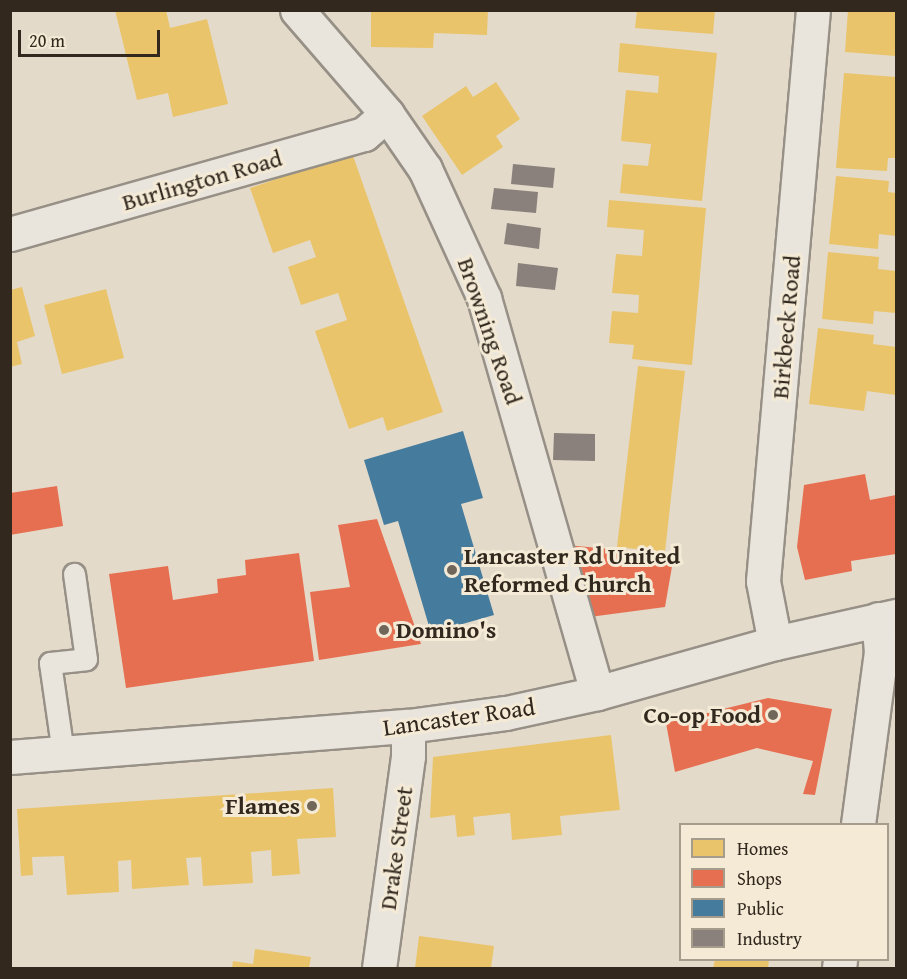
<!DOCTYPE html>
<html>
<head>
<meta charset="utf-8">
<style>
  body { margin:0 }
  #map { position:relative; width:907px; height:979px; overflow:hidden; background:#e4daca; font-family:"Gentium Book Plus",serif }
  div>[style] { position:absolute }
  .homes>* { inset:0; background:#e9c46a }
  .shops>* { inset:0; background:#e76f51 }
  .public>* { inset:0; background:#457b9d }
  .industry>* { inset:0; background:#8a817c }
  .roads { filter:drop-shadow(2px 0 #979086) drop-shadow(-2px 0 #979086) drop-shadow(0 2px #979086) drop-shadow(0 -2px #979086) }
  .service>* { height:21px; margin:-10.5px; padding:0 10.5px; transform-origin:10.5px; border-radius:10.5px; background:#e9e5dd }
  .minor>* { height:33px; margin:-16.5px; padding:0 16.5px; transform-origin:16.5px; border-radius:16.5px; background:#e9e5dd }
  .tertiary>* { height:33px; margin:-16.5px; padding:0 16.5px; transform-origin:16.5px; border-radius:16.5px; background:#e9e5dd }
  .dots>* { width:16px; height:16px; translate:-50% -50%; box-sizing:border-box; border:3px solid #f4ead6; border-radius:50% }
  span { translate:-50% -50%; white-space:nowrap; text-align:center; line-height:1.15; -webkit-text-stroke:6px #f4ead6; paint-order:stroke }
  .street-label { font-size:24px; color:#32281e }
  .poi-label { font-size:24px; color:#32281e; font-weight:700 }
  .left { translate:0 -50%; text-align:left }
  .right { translate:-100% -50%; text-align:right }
  .frame { position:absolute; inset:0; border:12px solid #32281e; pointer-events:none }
  .legend { position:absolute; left:679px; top:823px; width:210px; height:138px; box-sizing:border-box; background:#f4ead6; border:2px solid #a69c8c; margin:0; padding:8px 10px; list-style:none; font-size:18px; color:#32281e }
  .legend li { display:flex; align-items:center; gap:12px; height:30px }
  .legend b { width:30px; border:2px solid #a69c8c }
  .scale { position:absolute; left:18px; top:30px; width:142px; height:27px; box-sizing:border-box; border:3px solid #32281e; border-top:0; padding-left:8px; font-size:18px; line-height:21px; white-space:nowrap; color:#32281e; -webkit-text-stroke:4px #f4ead6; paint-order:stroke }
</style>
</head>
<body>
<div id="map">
  <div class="homes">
    <div style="clip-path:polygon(115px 10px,166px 10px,170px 28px,207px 19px,228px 104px,173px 117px,168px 93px,137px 100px)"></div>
    <div style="clip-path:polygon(371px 10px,488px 10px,487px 35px,434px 33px,433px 48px,371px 47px)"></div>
    <div style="clip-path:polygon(637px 10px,715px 10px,713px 34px,635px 28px)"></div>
    <div style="clip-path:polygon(848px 10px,896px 10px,896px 56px,845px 52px)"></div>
    <div style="clip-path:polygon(620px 43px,717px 53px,702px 201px,620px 193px,623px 164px,648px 166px,651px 144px,621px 141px,626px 90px,658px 93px,659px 76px,618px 72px)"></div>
    <div style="clip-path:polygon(844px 73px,896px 77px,896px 158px,888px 158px,887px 171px,836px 168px)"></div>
    <div style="clip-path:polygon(496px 82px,520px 119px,496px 136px,503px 147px,462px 175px,422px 116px,466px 86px,473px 97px)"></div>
    <div style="clip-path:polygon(352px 153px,443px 412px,387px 431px,383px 417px,349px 429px,315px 331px,347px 320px,338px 293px,301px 305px,288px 267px,316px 257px,310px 240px,273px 253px,250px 188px)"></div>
    <div style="clip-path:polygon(836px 176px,889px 181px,888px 192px,896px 193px,896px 236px,879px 234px,878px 249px,829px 244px)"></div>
    <div style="clip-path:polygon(609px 200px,706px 208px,692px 365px,632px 359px,634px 345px,609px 343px,612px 311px,638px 313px,639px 295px,612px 293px,616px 254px,642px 256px,644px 230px,607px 227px)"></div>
    <div style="clip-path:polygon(828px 252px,879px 257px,878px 269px,896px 271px,896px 313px,874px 311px,873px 324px,822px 319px)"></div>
    <div style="clip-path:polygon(22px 287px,35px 336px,17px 342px,22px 364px,10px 367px,10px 290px)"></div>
    <div style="clip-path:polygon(106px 289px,124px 358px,62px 374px,44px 305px)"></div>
    <div style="clip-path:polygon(818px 328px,874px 335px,873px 344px,896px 347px,896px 395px,867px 391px,864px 411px,809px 404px)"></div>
    <div style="clip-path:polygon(638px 366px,685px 371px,665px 552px,617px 547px)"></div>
    <div style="clip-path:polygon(611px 735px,620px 810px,560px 816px,562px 835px,512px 840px,510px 813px,473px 817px,475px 835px,457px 837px,455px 815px,430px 818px,433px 757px)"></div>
    <div style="clip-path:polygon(333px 788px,336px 837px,297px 839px,300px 874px,272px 876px,271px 850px,251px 852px,253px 883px,203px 886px,201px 857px,186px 858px,189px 885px,132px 889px,131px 860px,118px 861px,119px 892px,67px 895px,64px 856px,32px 857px,33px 875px,21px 876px,17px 809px)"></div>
    <div style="clip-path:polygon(419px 936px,494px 946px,491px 968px,415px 968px)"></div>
    <div style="clip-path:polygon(255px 949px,311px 957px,309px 968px,232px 968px,233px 961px,253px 964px)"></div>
    <div style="clip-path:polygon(715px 960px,769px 960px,768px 968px,713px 968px)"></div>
  </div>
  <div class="shops">
    <div style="clip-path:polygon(865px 474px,870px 500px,896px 495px,896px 554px,851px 561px,852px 571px,805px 580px,797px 547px,804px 485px)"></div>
    <div style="clip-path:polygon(57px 486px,63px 526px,10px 535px,10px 493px)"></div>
    <div style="clip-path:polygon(377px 519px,421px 644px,319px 660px,310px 592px,350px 587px,338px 525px)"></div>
    <div style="clip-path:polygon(566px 545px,674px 555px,665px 607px,582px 618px)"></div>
    <div style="clip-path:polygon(299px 553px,314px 661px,126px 688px,109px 574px,168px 566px,173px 600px,218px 593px,217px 579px,246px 575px,245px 560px)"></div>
    <div style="clip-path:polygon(768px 698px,832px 709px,815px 795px,803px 794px,813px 761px,757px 748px,675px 772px,666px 723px)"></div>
  </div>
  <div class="public">
    <div style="clip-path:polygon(463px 431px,483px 498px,461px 504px,494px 615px,431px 633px,398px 521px,384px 525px,364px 460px)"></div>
  </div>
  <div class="industry">
    <div style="clip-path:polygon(513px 164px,555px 168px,553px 188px,511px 184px)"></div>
    <div style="clip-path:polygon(494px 188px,538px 192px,536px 213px,491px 209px)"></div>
    <div style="clip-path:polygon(507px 223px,541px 228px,539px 249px,504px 244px)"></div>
    <div style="clip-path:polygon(518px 263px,558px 268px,555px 290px,516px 286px)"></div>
    <div style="clip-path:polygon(554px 433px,595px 434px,595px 461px,553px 460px)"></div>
  </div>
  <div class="roads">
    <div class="service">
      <div style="left:63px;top:753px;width:91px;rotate:-98.2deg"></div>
      <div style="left:50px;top:663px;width:36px;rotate:-6deg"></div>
      <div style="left:86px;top:659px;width:86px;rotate:-98deg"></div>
    </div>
    <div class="minor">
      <div style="left:10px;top:234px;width:368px;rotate:-15.8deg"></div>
      <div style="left:364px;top:134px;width:30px;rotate:-41deg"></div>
      <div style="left:775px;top:643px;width:63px;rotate:-101deg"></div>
      <div style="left:763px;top:581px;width:573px;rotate:-85deg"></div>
      <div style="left:858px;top:824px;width:174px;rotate:-82.4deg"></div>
      <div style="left:881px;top:652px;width:33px;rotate:-95deg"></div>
      <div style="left:379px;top:968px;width:214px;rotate:-82.2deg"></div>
      <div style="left:408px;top:756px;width:30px;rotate:-90deg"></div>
      <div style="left:839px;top:968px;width:8px;rotate:-83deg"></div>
    </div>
    <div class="tertiary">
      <div style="left:297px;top:10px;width:138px;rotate:49.1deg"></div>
      <div style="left:387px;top:114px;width:67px;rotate:55.4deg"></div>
      <div style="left:425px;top:169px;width:142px;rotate:65.4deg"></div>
      <div style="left:484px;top:298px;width:411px;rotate:74deg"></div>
      <div style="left:10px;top:757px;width:399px;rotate:-4.5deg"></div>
      <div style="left:408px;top:726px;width:99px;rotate:-7.6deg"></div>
      <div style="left:506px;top:713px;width:93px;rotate:-12.4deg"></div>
      <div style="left:597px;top:693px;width:185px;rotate:-15.7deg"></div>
      <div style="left:775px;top:643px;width:124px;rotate:-12.6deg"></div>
    </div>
  </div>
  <div class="dots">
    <div style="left:452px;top:570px;background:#70665a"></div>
    <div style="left:384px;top:630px;background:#70665a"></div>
    <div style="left:773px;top:715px;background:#70665a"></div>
    <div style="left:312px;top:806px;background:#70665a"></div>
  </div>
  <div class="street-label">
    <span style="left:202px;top:180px;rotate:-16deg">Burlington Road</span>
    <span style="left:786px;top:327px;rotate:-85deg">Birkbeck Road</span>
    <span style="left:490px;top:331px;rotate:71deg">Browning Road</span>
    <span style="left:459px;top:717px;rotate:-8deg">Lancaster Road</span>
    <span style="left:396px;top:848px;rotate:-82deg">Drake Street</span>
  </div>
  <div class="poi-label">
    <span class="left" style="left:464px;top:570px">Lancaster Rd United<br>Reformed Church</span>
    <span class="left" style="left:396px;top:630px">Domino's</span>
    <span class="right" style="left:761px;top:715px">Co-op Food</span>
    <span class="right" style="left:300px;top:806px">Flames</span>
  </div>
  <div class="frame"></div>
  <ul class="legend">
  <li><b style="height:16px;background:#e9c46a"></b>Homes</li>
  <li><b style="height:16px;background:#e76f51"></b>Shops</li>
  <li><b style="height:16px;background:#457b9d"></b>Public</li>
  <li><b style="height:16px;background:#8a817c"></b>Industry</li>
  </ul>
  <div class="scale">20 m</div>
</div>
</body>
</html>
